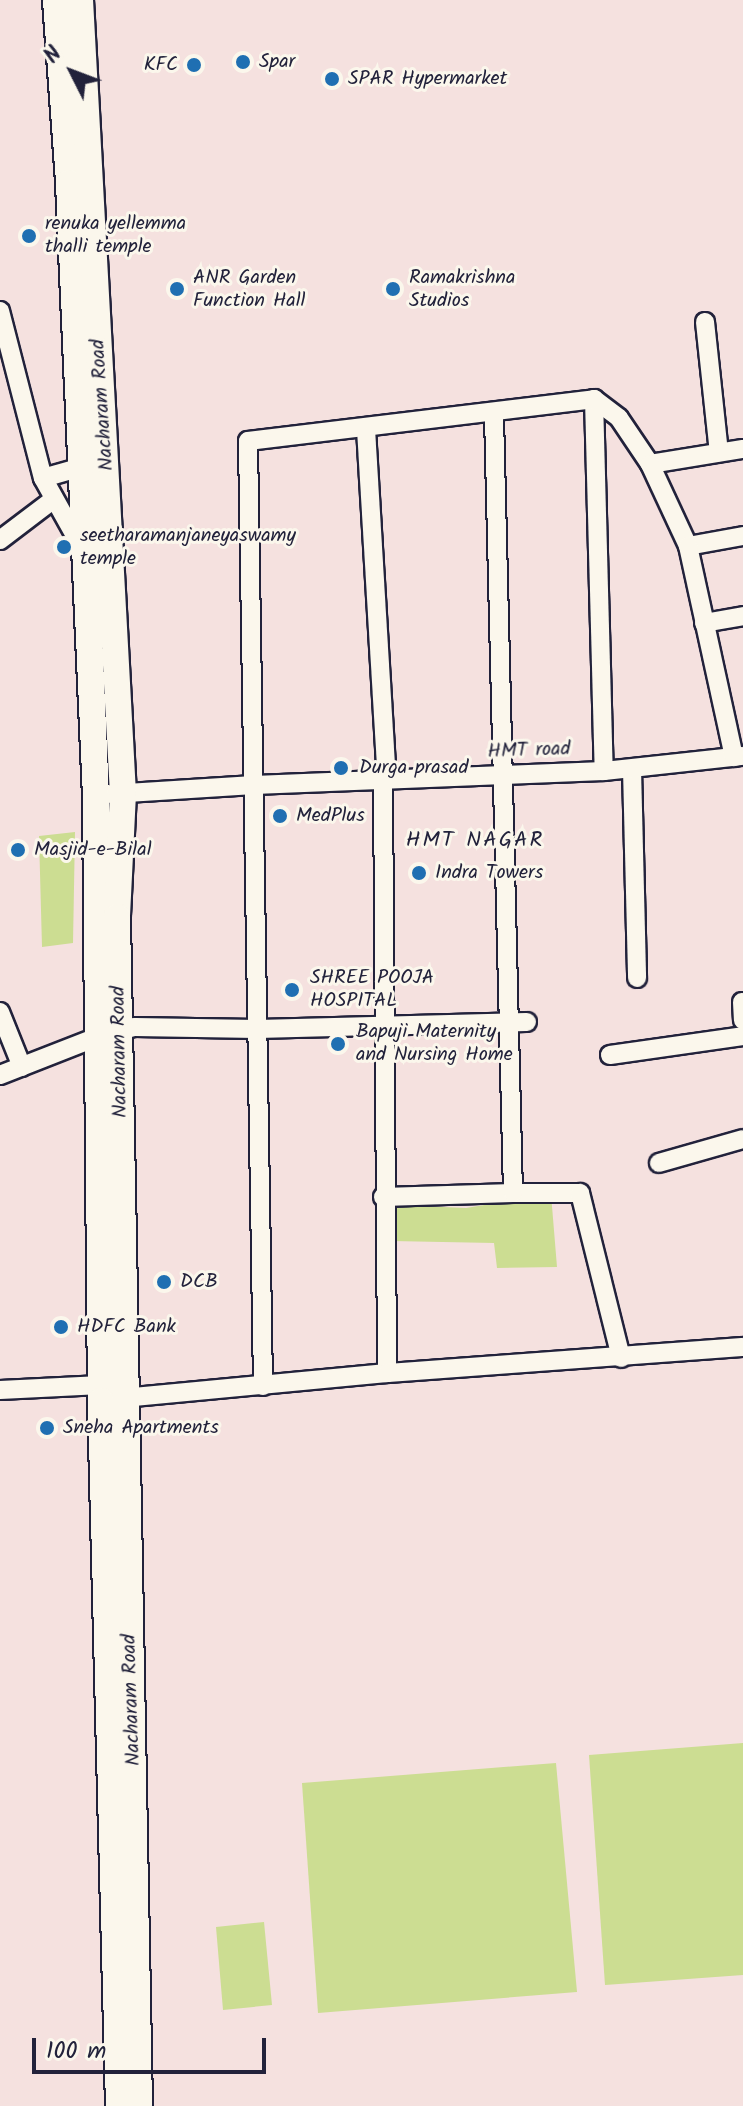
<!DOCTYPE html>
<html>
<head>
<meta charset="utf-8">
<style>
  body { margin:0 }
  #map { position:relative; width:743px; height:2106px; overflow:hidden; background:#f5e1df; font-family:Kalam,sans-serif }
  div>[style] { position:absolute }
  .green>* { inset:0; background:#ccdd92 }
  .roads { filter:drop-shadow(2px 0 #22223b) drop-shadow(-2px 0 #22223b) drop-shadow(0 2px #22223b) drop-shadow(0 -2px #22223b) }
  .street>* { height:18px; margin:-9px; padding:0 9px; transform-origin:9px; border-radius:9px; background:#fbf7ec }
  .secondary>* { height:26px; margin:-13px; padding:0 13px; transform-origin:13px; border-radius:13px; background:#fbf7ec }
  .dots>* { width:22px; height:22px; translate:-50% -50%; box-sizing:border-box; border:4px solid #fbf7ec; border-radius:50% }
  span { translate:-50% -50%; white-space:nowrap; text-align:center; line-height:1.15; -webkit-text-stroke:6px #fbf7ec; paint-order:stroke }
  .poi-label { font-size:20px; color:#22223b }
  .left { translate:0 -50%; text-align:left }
  .right { translate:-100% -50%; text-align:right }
  .street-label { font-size:20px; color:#22223b }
  .neighbourhood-label { font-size:22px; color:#22223b; letter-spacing:2px }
  .north { position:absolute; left:32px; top:32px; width:80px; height:80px; -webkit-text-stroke:6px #fbf7ec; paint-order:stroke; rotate:312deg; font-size:22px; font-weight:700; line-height:32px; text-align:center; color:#22223b }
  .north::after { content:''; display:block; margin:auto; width:28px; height:36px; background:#22223b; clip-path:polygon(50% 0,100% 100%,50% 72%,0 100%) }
  .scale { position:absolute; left:32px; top:2038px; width:234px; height:36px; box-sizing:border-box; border:4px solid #22223b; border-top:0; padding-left:10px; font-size:24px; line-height:28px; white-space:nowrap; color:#22223b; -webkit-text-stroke:6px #fbf7ec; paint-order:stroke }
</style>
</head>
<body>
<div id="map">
  <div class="green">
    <div style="clip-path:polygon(75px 832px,73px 943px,42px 947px,39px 836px)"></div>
    <div style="clip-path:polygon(551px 1194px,557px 1267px,497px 1268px,494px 1243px,391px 1241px,394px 1205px,466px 1208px)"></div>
    <div style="clip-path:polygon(743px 1743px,743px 1975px,605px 1985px,589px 1755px)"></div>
    <div style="clip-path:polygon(556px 1763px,577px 1992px,318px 2013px,302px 1783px)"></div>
    <div style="clip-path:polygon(264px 1922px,272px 2005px,223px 2010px,216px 1927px)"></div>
  </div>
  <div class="roads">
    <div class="street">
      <div style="left:0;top:311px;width:172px;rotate:75.6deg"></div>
      <div style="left:43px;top:478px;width:82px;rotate:60.9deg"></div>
      <div style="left:705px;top:322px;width:131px;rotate:83.9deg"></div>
      <div style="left:594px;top:399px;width:372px;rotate:88.5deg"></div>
      <div style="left:366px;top:429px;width:352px;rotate:86.6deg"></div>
      <div style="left:650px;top:464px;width:94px;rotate:-9.2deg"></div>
      <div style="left:43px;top:478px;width:37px;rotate:-16deg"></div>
      <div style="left:0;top:540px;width:68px;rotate:-37.2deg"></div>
      <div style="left:688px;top:546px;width:56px;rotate:-10.3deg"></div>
      <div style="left:704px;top:623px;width:40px;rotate:-10deg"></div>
      <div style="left:632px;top:769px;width:209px;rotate:88.6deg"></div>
      <div style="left:383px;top:780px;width:593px;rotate:89.61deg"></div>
      <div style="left:111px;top:794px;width:143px;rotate:-3.6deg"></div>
      <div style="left:254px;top:785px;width:350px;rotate:-2.3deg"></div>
      <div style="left:604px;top:771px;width:140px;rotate:-6.2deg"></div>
      <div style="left:742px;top:1002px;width:18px;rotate:87deg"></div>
      <div style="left:0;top:1012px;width:59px;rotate:68.2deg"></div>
      <div style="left:610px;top:1055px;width:134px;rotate:-8.1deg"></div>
      <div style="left:0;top:1075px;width:104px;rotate:-21.4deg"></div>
      <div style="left:97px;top:1037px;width:39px;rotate:-15deg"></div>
      <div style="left:135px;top:1027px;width:122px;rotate:0.9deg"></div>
      <div style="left:257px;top:1029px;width:270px;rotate:-1.5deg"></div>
      <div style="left:659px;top:1163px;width:87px;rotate:-15.9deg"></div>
      <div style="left:513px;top:1193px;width:67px"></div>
      <div style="left:580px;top:1193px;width:170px;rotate:76deg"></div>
      <div style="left:383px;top:1197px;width:130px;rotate:-1.8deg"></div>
      <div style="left:513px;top:1193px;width:780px;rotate:-91.4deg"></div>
      <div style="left:263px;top:1386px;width:945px;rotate:-90.91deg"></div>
      <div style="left:248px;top:441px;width:349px;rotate:-6.9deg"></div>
      <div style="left:594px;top:399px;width:31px;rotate:37deg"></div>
      <div style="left:619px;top:418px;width:55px;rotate:56deg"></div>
      <div style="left:650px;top:464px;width:90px;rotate:65.1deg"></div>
      <div style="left:688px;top:546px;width:216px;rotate:77.7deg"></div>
      <div style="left:0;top:1390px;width:101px;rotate:-2.8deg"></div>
      <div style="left:123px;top:1398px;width:265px;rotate:-5.4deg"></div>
      <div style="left:387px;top:1373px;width:357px;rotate:-4.2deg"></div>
    </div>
    <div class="secondary">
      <div style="left:56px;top:0;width:183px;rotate:85.9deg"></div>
      <div style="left:69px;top:183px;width:614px;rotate:87.48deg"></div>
      <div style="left:96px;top:796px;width:605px;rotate:89.53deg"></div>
      <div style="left:101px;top:1401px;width:705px;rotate:88.54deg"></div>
      <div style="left:80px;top:0;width:794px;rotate:86.9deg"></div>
      <div style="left:123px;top:793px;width:124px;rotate:92.8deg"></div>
      <div style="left:117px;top:917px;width:1189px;rotate:88.94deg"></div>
    </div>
  </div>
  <div class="dots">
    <div style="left:243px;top:62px;background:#1f6fb2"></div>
    <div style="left:194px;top:65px;background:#1f6fb2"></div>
    <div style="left:332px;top:79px;background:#1f6fb2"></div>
    <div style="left:29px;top:236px;background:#1f6fb2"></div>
    <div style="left:177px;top:289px;background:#1f6fb2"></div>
    <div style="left:393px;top:289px;background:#1f6fb2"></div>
    <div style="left:64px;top:547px;background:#1f6fb2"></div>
    <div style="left:341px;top:768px;background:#1f6fb2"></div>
    <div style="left:280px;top:816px;background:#1f6fb2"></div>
    <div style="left:18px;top:850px;background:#1f6fb2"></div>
    <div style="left:419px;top:873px;background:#1f6fb2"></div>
    <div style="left:292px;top:990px;background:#1f6fb2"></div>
    <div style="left:338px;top:1044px;background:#1f6fb2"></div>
    <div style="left:164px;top:1282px;background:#1f6fb2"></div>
    <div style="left:61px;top:1327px;background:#1f6fb2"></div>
    <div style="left:47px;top:1428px;background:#1f6fb2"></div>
  </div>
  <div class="poi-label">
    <span class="left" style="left:259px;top:62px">Spar</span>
    <span class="right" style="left:178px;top:65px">KFC</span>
    <span class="left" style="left:348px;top:79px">SPAR Hypermarket</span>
    <span class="left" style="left:45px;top:236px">renuka yellemma<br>thalli temple</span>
    <span class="left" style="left:193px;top:290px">ANR Garden<br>Function Hall</span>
    <span class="left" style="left:409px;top:290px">Ramakrishna<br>Studios</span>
    <span class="left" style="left:80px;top:548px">seetharamanjaneyaswamy<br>temple</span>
    <span class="left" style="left:359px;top:768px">Durga prasad</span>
    <span class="left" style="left:296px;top:816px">MedPlus</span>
    <span class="left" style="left:34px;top:850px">Masjid-e-Bilal</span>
    <span class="left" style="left:435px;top:873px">Indra Towers</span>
    <span class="left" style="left:310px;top:990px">SHREE POOJA<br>HOSPITAL</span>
    <span class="left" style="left:356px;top:1044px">Bapuji Maternity<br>and Nursing Home</span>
    <span class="left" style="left:180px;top:1282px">DCB</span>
    <span class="left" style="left:77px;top:1327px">HDFC Bank</span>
    <span class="left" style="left:63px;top:1428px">Sneha Apartments</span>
  </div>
  <div class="street-label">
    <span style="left:103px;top:405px;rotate:-94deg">Nacharam Road</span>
    <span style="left:529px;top:751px;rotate:-2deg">HMT road</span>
    <span style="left:120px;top:1052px;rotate:-91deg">Nacharam Road</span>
    <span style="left:132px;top:1700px;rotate:-92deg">Nacharam Road</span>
  </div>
  <div class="neighbourhood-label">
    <span style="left:475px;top:841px">HMT NAGAR</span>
  </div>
  <div class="north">N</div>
  <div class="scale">100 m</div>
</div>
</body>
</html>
